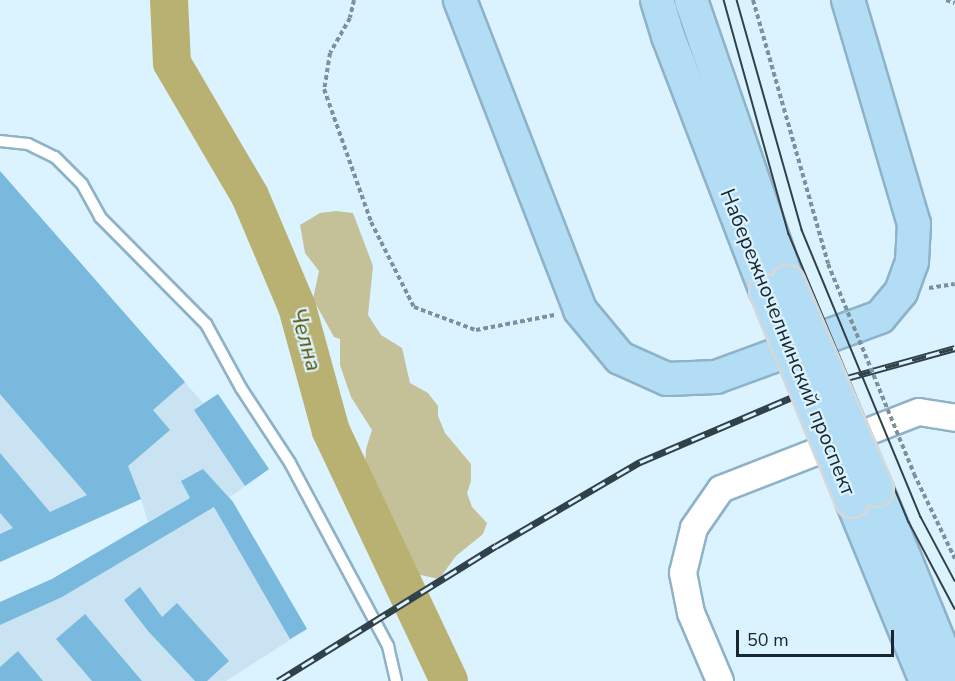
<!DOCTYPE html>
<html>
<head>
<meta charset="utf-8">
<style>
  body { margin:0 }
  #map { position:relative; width:955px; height:681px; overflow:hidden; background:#dbf2ff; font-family:"Nunito Sans",sans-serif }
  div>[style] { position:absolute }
  .built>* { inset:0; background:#c9e3f3 }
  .green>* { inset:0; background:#c4c097 }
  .river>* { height:38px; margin:-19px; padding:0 19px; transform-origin:19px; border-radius:19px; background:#b8b171 }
  .building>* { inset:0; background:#78b9dd }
  .path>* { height:4px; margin-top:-2px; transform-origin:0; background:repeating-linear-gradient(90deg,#7d909b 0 4.5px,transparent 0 7.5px) }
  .roads { filter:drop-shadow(2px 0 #8eb2c7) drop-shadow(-2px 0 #8eb2c7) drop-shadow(0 2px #8eb2c7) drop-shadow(0 -2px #8eb2c7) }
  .service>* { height:10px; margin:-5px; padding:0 5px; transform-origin:5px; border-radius:5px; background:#fff }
  .tertiary>* { height:26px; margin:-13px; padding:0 13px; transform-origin:13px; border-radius:13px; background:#fff }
  .primary>* { height:32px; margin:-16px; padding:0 16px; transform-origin:16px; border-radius:16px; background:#b3ddf5 }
  .tram>* { height:1.5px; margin:-0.75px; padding:0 0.75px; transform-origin:0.75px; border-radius:0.75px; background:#314149 }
  .rail>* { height:7px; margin-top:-3.5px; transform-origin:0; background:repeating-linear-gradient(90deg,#dbf2ff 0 14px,#314149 0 28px); box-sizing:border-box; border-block:2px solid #314149 }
  .path-bridge>* { height:4px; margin-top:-2px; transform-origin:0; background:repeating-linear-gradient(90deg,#7d909b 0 4.5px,transparent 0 7.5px) }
  .bridges { filter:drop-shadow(2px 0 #d5d8d9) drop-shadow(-2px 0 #d5d8d9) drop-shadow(0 2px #d5d8d9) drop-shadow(0 -2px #d5d8d9) }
  .primary-bridge>* { height:32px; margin:-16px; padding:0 16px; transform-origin:16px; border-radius:16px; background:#b3ddf5 }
  span { translate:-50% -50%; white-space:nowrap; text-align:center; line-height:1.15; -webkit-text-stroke:4.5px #dbf2ff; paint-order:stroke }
  .street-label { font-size:21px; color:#18262e }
  .water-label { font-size:22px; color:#5a5200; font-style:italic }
  .scale { position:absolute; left:736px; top:630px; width:158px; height:27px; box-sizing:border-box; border:3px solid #18262e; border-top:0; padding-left:8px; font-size:18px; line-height:21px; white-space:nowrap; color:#18262e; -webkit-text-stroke:4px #dbf2ff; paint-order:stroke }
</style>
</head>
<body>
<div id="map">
  <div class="built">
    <div style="clip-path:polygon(0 171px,203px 403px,218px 394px,269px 469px,230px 497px,307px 629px,226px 681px,0 681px,0 602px,52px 579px,148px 522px,141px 499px,0 562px)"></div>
  </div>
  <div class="green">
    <div style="clip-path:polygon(336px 211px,353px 213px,373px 266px,368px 315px,381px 335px,402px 348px,410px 383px,428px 393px,438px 406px,438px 416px,445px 433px,471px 464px,471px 481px,467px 493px,472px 507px,487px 523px,483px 534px,456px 556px,439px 579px,416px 574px,382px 497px,365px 467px,366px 449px,372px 430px,351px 397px,340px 365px,340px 339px,334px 337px,313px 299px,319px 271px,305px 253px,300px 225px,320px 213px)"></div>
  </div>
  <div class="river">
    <div style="left:169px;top:0;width:63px;rotate:87.3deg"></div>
    <div style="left:172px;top:63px;width:154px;rotate:59.6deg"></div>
    <div style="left:250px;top:196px;width:121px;rotate:67.1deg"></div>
    <div style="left:297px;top:307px;width:129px;rotate:74.7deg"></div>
    <div style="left:331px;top:431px;width:276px;rotate:64.7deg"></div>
  </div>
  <div class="building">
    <div style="clip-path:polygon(0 171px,185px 382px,153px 410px,170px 430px,128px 466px,141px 499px,0 562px,0 534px,13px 528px,0 513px,0 453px,50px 512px,87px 495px,0 394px)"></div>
    <div style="clip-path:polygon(218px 394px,269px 469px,245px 486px,194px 410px)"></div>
    <div style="clip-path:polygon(203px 469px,233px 502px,307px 629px,290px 639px,214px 507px,62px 597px,0 625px,0 602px,52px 579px,190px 498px,181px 481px)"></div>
    <div style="clip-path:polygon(140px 587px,162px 617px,177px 603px,229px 661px,207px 681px,195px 681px,148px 631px,124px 600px)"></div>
    <div style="clip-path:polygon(85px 614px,142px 681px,92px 681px,56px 639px)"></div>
    <div style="clip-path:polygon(18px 651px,43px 681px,0 681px,0 667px)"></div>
  </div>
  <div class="path">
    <div style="left:354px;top:0;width:18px;rotate:103deg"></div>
    <div style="left:350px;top:18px;width:40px;rotate:119.7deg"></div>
    <div style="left:330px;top:53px;width:36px;rotate:99deg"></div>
    <div style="left:324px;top:89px;width:141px;rotate:70.5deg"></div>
    <div style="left:371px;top:222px;width:95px;rotate:63.2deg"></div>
    <div style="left:414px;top:307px;width:66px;rotate:20.4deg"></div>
    <div style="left:476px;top:330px;width:80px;rotate:-10.8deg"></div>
    <div style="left:753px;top:0;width:274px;rotate:74.1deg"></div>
    <div style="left:946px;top:0;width:9px;rotate:18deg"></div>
    <div style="left:929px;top:288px;width:26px;rotate:-9deg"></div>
    <div style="left:914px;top:474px;width:94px;rotate:64.2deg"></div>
  </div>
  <div class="roads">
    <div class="service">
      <div style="left:0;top:141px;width:28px;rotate:6deg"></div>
      <div style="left:28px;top:144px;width:30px;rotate:26deg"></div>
      <div style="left:55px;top:157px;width:38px;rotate:45deg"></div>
      <div style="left:82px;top:184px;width:38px;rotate:61deg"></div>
      <div style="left:100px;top:217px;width:151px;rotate:45.3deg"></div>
      <div style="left:206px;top:324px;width:73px;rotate:61.3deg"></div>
      <div style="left:241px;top:388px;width:90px;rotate:56.8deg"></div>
      <div style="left:290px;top:463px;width:208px;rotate:61.8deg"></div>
      <div style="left:388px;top:646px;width:36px;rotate:77deg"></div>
    </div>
    <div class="tertiary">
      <div style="left:720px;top:681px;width:74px;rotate:-113.1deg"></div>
      <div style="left:691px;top:613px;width:41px;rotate:-101.3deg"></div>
      <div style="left:683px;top:573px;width:46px;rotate:-76.3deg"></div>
      <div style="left:694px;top:528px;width:47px;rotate:-55.3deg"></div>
      <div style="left:721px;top:489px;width:212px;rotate:-21.3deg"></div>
      <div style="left:919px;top:412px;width:36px;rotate:9deg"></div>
    </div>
    <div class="primary">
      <div style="left:460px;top:0;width:332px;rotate:68.8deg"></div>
      <div style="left:580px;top:310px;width:62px;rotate:50.2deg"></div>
      <div style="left:620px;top:358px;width:51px;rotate:24.1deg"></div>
      <div style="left:667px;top:379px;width:49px;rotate:-2.3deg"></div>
      <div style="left:716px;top:377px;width:175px;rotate:-20.1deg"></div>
      <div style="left:880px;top:317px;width:33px;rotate:-50deg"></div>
      <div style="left:901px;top:292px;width:32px;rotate:-70deg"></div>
      <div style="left:912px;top:262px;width:38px;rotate:-87deg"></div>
      <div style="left:914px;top:224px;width:234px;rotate:-106.4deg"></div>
      <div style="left:657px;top:0;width:38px;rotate:73deg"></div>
      <div style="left:668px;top:36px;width:273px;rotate:69deg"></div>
      <div style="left:691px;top:0;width:298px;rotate:71deg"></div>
      <div style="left:877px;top:490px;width:206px;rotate:67.8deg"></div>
      <div style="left:852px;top:501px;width:195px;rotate:67.7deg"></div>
    </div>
  </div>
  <div class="tram">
    <div style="left:724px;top:0;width:243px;rotate:74.5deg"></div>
    <div style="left:789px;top:234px;width:312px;rotate:67.4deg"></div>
    <div style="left:909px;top:522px;width:98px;rotate:62.1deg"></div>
    <div style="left:737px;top:0;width:239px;rotate:74.2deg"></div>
    <div style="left:802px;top:230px;width:311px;rotate:67.5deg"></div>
    <div style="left:921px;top:517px;width:72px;rotate:62deg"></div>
  </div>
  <div class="rail">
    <div style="left:278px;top:681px;width:256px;rotate:-31.8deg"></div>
    <div style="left:496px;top:546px;width:167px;rotate:-30.3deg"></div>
    <div style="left:640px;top:462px;width:194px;rotate:-23.1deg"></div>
    <div style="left:818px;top:386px;width:142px;rotate:-15.5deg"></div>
  </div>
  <div class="path-bridge">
    <div style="left:828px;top:264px;width:227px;rotate:67.7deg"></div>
  </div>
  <div class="bridges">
    <div class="primary-bridge">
      <div style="left:788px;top:282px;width:226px;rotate:66.8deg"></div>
      <div style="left:766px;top:291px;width:227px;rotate:67.7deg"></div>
    </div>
  </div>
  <div class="street-label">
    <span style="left:788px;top:342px;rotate:68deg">Набережночелнинский проспект</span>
  </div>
  <div class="water-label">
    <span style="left:305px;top:340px;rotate:74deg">Челна</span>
  </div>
  <div class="scale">50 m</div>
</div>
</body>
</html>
